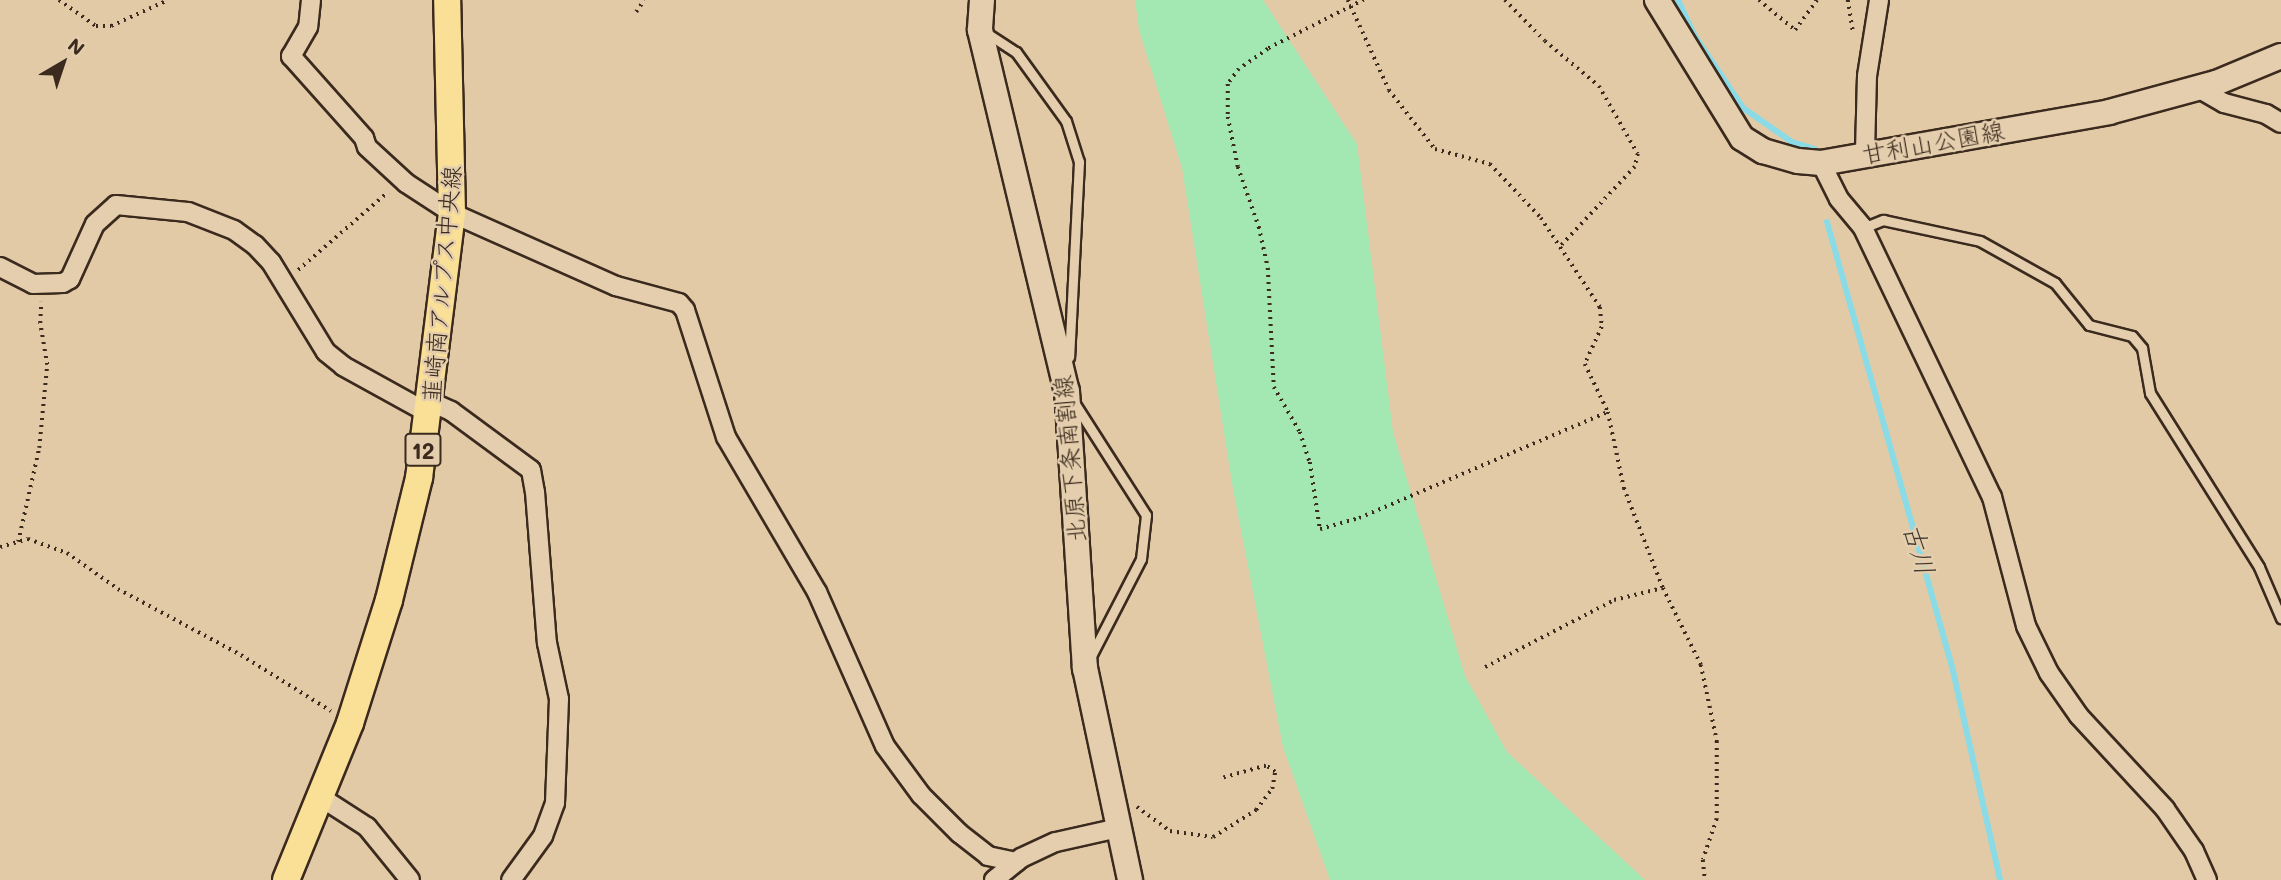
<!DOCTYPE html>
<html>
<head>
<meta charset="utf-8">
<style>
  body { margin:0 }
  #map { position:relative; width:2281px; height:880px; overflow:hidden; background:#e3caa6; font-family:Mali,"Klee One",sans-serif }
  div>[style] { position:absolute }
  .green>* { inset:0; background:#a3e7b2 }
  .stream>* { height:6px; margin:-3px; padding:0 3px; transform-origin:3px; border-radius:3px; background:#8bdbe7 }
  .path>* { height:3.5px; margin-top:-1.75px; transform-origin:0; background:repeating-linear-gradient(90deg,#3b2a1e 0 2px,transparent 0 7px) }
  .roads { filter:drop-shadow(2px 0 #3b2a1e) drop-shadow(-2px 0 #3b2a1e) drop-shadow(0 2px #3b2a1e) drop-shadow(0 -2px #3b2a1e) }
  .lane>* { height:9px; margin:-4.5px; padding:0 4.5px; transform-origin:4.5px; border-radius:4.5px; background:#e4cead }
  .street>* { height:18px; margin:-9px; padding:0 9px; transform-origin:9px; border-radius:9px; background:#e4cead }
  .secondary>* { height:24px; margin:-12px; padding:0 12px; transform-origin:12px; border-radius:12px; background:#e4cead }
  .primary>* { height:26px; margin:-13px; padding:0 13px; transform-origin:13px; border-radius:13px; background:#fadf96 }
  span { translate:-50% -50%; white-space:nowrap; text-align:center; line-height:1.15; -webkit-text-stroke:5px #e4cead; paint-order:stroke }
  .shield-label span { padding:2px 5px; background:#e4cead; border:2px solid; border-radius:5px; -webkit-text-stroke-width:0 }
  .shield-label { font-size:23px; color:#3b2a1e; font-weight:700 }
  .street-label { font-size:24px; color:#3b2a1e }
  .water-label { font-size:26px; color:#433c32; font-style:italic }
  .north { position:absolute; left:28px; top:28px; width:70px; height:70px; -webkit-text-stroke:5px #e4cead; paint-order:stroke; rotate:39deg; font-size:19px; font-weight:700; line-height:28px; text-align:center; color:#3b2a1e }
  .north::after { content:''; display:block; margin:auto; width:24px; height:32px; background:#3b2a1e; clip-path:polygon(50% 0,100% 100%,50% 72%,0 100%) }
</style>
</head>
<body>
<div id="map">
  <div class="green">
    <div style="clip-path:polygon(1135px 0,1263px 0,1357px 144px,1393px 432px,1465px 676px,1507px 752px,1645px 880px,1330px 880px,1283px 747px,1233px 489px,1182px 168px,1139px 30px)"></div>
  </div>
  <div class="stream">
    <div style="left:1678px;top:0;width:38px;rotate:65deg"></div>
    <div style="left:1694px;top:35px;width:88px;rotate:56.1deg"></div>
    <div style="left:1743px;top:108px;width:60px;rotate:34.8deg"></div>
    <div style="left:1792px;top:142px;width:24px;rotate:17deg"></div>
    <div style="left:1827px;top:222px;width:466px;rotate:74.3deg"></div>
    <div style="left:1953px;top:671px;width:214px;rotate:77.3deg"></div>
  </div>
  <div class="path">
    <div style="left:59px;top:0;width:45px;rotate:35.1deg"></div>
    <div style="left:96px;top:26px;width:15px"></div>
    <div style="left:111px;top:26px;width:63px;rotate:-24.5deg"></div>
    <div style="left:1348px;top:0;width:99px;rotate:65.5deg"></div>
    <div style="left:1389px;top:90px;width:75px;rotate:52.1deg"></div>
    <div style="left:1435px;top:149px;width:57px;rotate:15.3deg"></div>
    <div style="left:1490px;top:164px;width:74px;rotate:46.6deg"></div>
    <div style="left:1541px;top:218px;width:107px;rotate:56.5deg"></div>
    <div style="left:1600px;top:307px;width:20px;rotate:84deg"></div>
    <div style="left:1602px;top:327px;width:41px;rotate:114.7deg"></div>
    <div style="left:1585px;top:364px;width:53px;rotate:64.4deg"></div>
    <div style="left:1608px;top:412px;width:78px;rotate:78.1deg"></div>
    <div style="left:1624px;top:488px;width:107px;rotate:68.7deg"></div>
    <div style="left:1663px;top:588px;width:86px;rotate:63.7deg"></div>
    <div style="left:1701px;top:665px;width:78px;rotate:78.1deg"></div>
    <div style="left:1717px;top:741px;width:78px;rotate:90deg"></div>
    <div style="left:1717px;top:819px;width:43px;rotate:108.9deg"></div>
    <div style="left:1703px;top:860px;width:20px;rotate:84deg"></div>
    <div style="left:1364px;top:0;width:108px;rotate:153deg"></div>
    <div style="left:1268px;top:49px;width:35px;rotate:145deg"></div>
    <div style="left:1239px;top:69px;width:19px;rotate:126deg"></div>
    <div style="left:1228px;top:84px;width:33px;rotate:90deg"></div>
    <div style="left:1228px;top:117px;width:51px;rotate:78.7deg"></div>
    <div style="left:1238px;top:167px;width:64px;rotate:70.7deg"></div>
    <div style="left:1259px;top:227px;width:42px;rotate:77.6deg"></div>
    <div style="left:1268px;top:268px;width:119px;rotate:87.1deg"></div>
    <div style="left:1274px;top:387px;width:52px;rotate:60deg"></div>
    <div style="left:1300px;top:432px;width:32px;rotate:72deg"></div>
    <div style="left:1310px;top:462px;width:68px;rotate:81.5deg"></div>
    <div style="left:1320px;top:529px;width:41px;rotate:-15.8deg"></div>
    <div style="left:1359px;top:518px;width:270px;rotate:-23.1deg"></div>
    <div style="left:1505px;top:0;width:57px;rotate:45.7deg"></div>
    <div style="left:1545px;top:41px;width:70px;rotate:39.8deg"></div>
    <div style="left:1599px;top:86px;width:78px;rotate:60.2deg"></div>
    <div style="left:1638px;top:154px;width:13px;rotate:103deg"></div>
    <div style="left:1635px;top:167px;width:108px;rotate:133.1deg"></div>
    <div style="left:1759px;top:0;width:47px;rotate:39.8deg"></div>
    <div style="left:1795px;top:30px;width:37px;rotate:-54deg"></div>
    <div style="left:1848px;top:0;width:32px;rotate:81deg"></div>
    <div style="left:636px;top:12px;width:14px;rotate:-56deg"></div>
    <div style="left:298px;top:270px;width:119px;rotate:-40.9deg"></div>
    <div style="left:18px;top:542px;width:96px;rotate:-77.4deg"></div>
    <div style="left:39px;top:448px;width:83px;rotate:-84.5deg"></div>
    <div style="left:47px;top:365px;width:43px;rotate:-99.5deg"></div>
    <div style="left:40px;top:323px;width:21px;rotate:-87deg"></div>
    <div style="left:0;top:547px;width:29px;rotate:-16deg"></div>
    <div style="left:28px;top:539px;width:41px;rotate:19.7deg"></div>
    <div style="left:67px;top:553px;width:62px;rotate:35.2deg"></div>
    <div style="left:118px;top:589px;width:140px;rotate:28.2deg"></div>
    <div style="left:241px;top:655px;width:106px;rotate:31.9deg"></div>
    <div style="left:1485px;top:667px;width:145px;rotate:-27.4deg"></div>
    <div style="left:1614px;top:600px;width:50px;rotate:-13.8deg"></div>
    <div style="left:1137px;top:807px;width:41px;rotate:36deg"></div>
    <div style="left:1170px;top:831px;width:43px;rotate:7.9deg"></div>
    <div style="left:1213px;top:837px;width:51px;rotate:-32.1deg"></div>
    <div style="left:1256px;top:810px;width:26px;rotate:-53deg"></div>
    <div style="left:1272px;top:789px;width:17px;rotate:-80deg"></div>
    <div style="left:1275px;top:772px;width:11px;rotate:-146deg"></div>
    <div style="left:1266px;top:766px;width:45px;rotate:164.4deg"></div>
  </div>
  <div class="roads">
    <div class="lane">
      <div style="left:985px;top:32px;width:37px;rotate:33deg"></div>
      <div style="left:1016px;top:52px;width:85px;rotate:54.1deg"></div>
      <div style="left:1066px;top:121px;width:43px;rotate:72.4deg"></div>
      <div style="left:1079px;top:162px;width:195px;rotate:92.9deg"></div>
      <div style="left:1863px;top:228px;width:22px;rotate:-22deg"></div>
      <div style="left:1883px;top:220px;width:99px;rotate:12.2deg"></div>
      <div style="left:1980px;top:241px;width:86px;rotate:29.2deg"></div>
      <div style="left:2055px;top:283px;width:54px;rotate:51deg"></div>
      <div style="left:2089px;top:325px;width:44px;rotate:14.3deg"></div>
      <div style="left:2132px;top:336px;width:16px;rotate:50deg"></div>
      <div style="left:2142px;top:348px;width:46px;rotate:79.9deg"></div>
      <div style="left:2150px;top:393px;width:205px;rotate:57.9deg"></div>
      <div style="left:2259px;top:567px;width:56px;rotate:66.7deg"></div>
      <div style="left:1075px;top:404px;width:132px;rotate:57.4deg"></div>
      <div style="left:1146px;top:515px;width:44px;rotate:96.5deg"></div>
      <div style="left:1141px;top:559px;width:107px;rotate:117.3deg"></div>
    </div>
    <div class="street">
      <div style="left:311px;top:0;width:27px;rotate:96deg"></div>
      <div style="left:308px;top:27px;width:34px;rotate:120deg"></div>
      <div style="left:291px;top:56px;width:110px;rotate:48.3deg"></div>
      <div style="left:364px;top:138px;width:9px;rotate:72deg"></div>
      <div style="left:367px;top:147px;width:53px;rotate:42.7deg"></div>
      <div style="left:406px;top:183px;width:55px;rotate:33.1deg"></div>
      <div style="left:452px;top:213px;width:180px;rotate:24deg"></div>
      <div style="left:616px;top:286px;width:65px;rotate:15.1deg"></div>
      <div style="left:679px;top:303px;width:9px;rotate:49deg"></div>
      <div style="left:685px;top:310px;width:133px;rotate:72.1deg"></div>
      <div style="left:726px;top:437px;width:180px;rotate:59.6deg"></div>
      <div style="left:817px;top:592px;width:168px;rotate:66.2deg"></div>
      <div style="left:885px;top:746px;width:61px;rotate:53.7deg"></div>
      <div style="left:921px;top:795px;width:54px;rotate:45deg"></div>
      <div style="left:959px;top:833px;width:37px;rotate:38deg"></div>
      <div style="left:988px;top:856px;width:29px;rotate:12deg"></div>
      <div style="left:2198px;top:88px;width:30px;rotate:30deg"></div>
      <div style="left:2224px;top:103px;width:43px;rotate:14.7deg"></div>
      <div style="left:2266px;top:114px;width:17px;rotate:31deg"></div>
      <div style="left:1865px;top:152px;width:76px;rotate:-88.5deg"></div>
      <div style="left:1867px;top:76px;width:77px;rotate:-81deg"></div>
      <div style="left:1821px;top:163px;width:40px;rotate:63.4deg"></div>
      <div style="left:1839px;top:199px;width:38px;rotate:50deg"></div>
      <div style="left:1863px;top:228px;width:298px;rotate:64.4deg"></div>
      <div style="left:1992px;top:497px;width:133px;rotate:75.2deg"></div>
      <div style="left:2026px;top:626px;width:52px;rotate:63.9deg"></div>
      <div style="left:2049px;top:673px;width:52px;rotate:55.1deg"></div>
      <div style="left:2079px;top:716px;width:127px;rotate:47.2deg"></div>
      <div style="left:2165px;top:809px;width:51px;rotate:55.4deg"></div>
      <div style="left:2194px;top:851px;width:32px;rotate:66deg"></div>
      <div style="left:0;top:267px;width:37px;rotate:27deg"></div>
      <div style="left:33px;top:284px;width:30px;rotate:-2deg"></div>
      <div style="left:63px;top:283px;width:8px;rotate:-30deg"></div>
      <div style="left:70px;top:279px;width:60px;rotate:-65.6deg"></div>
      <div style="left:95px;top:224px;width:28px;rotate:-42deg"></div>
      <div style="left:116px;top:205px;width:72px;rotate:5.6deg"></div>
      <div style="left:188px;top:212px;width:49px;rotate:21.4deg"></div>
      <div style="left:234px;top:230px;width:26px;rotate:36deg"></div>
      <div style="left:255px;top:245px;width:23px;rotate:47deg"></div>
      <div style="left:271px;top:262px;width:105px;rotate:58.6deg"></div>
      <div style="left:326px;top:352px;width:22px;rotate:39deg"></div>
      <div style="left:343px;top:366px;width:99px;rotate:28.9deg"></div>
      <div style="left:431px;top:402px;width:22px;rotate:24deg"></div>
      <div style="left:451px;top:411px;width:99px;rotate:36.4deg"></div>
      <div style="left:531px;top:470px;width:22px;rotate:80deg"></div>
      <div style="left:535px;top:492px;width:151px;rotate:85.5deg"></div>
      <div style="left:547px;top:643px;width:57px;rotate:77.9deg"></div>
      <div style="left:559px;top:699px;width:104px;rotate:92.2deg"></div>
      <div style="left:555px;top:803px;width:35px;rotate:110deg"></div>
      <div style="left:543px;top:836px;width:54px;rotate:126deg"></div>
      <div style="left:322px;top:798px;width:54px;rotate:32.8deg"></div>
      <div style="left:367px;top:827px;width:68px;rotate:50.9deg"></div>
      <div style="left:994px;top:880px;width:35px;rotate:-39deg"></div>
      <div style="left:1021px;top:858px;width:38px;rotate:-25deg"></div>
      <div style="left:1056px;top:842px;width:64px;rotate:-12.7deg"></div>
    </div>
    <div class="secondary">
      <div style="left:982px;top:0;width:30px;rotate:94deg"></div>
      <div style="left:980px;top:30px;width:371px;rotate:76.5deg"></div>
      <div style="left:1067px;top:391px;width:278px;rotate:86.3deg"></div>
      <div style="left:1085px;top:668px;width:217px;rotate:78deg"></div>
      <div style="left:1657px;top:0;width:162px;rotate:58.4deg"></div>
      <div style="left:1742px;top:138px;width:25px;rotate:32deg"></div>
      <div style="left:1763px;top:151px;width:36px;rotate:16deg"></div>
      <div style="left:1798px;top:161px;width:23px;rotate:5deg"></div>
      <div style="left:1821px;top:163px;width:292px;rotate:-10deg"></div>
      <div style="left:2109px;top:112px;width:111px;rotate:-15.2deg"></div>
      <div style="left:2216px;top:83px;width:70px;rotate:-22.6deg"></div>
    </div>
    <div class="primary">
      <div style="left:286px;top:880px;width:170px;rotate:-67.8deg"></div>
      <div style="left:350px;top:723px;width:129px;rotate:-72.4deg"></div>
      <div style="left:389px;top:600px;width:126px;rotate:-76.2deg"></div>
      <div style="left:419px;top:478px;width:267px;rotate:-82.9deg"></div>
      <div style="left:452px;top:213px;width:213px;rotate:-91.3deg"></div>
    </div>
  </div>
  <div class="shield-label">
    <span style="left:423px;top:450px">12</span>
  </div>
  <div class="street-label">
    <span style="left:1933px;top:142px;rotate:-10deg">甘利山公園線</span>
    <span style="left:441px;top:284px;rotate:-85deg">韮崎南アルプス中央線</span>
    <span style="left:1069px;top:459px;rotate:-95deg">北原下条南割線</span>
  </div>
  <div class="water-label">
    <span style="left:1919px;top:549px;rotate:74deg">古川</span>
  </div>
  <div class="north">N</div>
</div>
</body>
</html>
